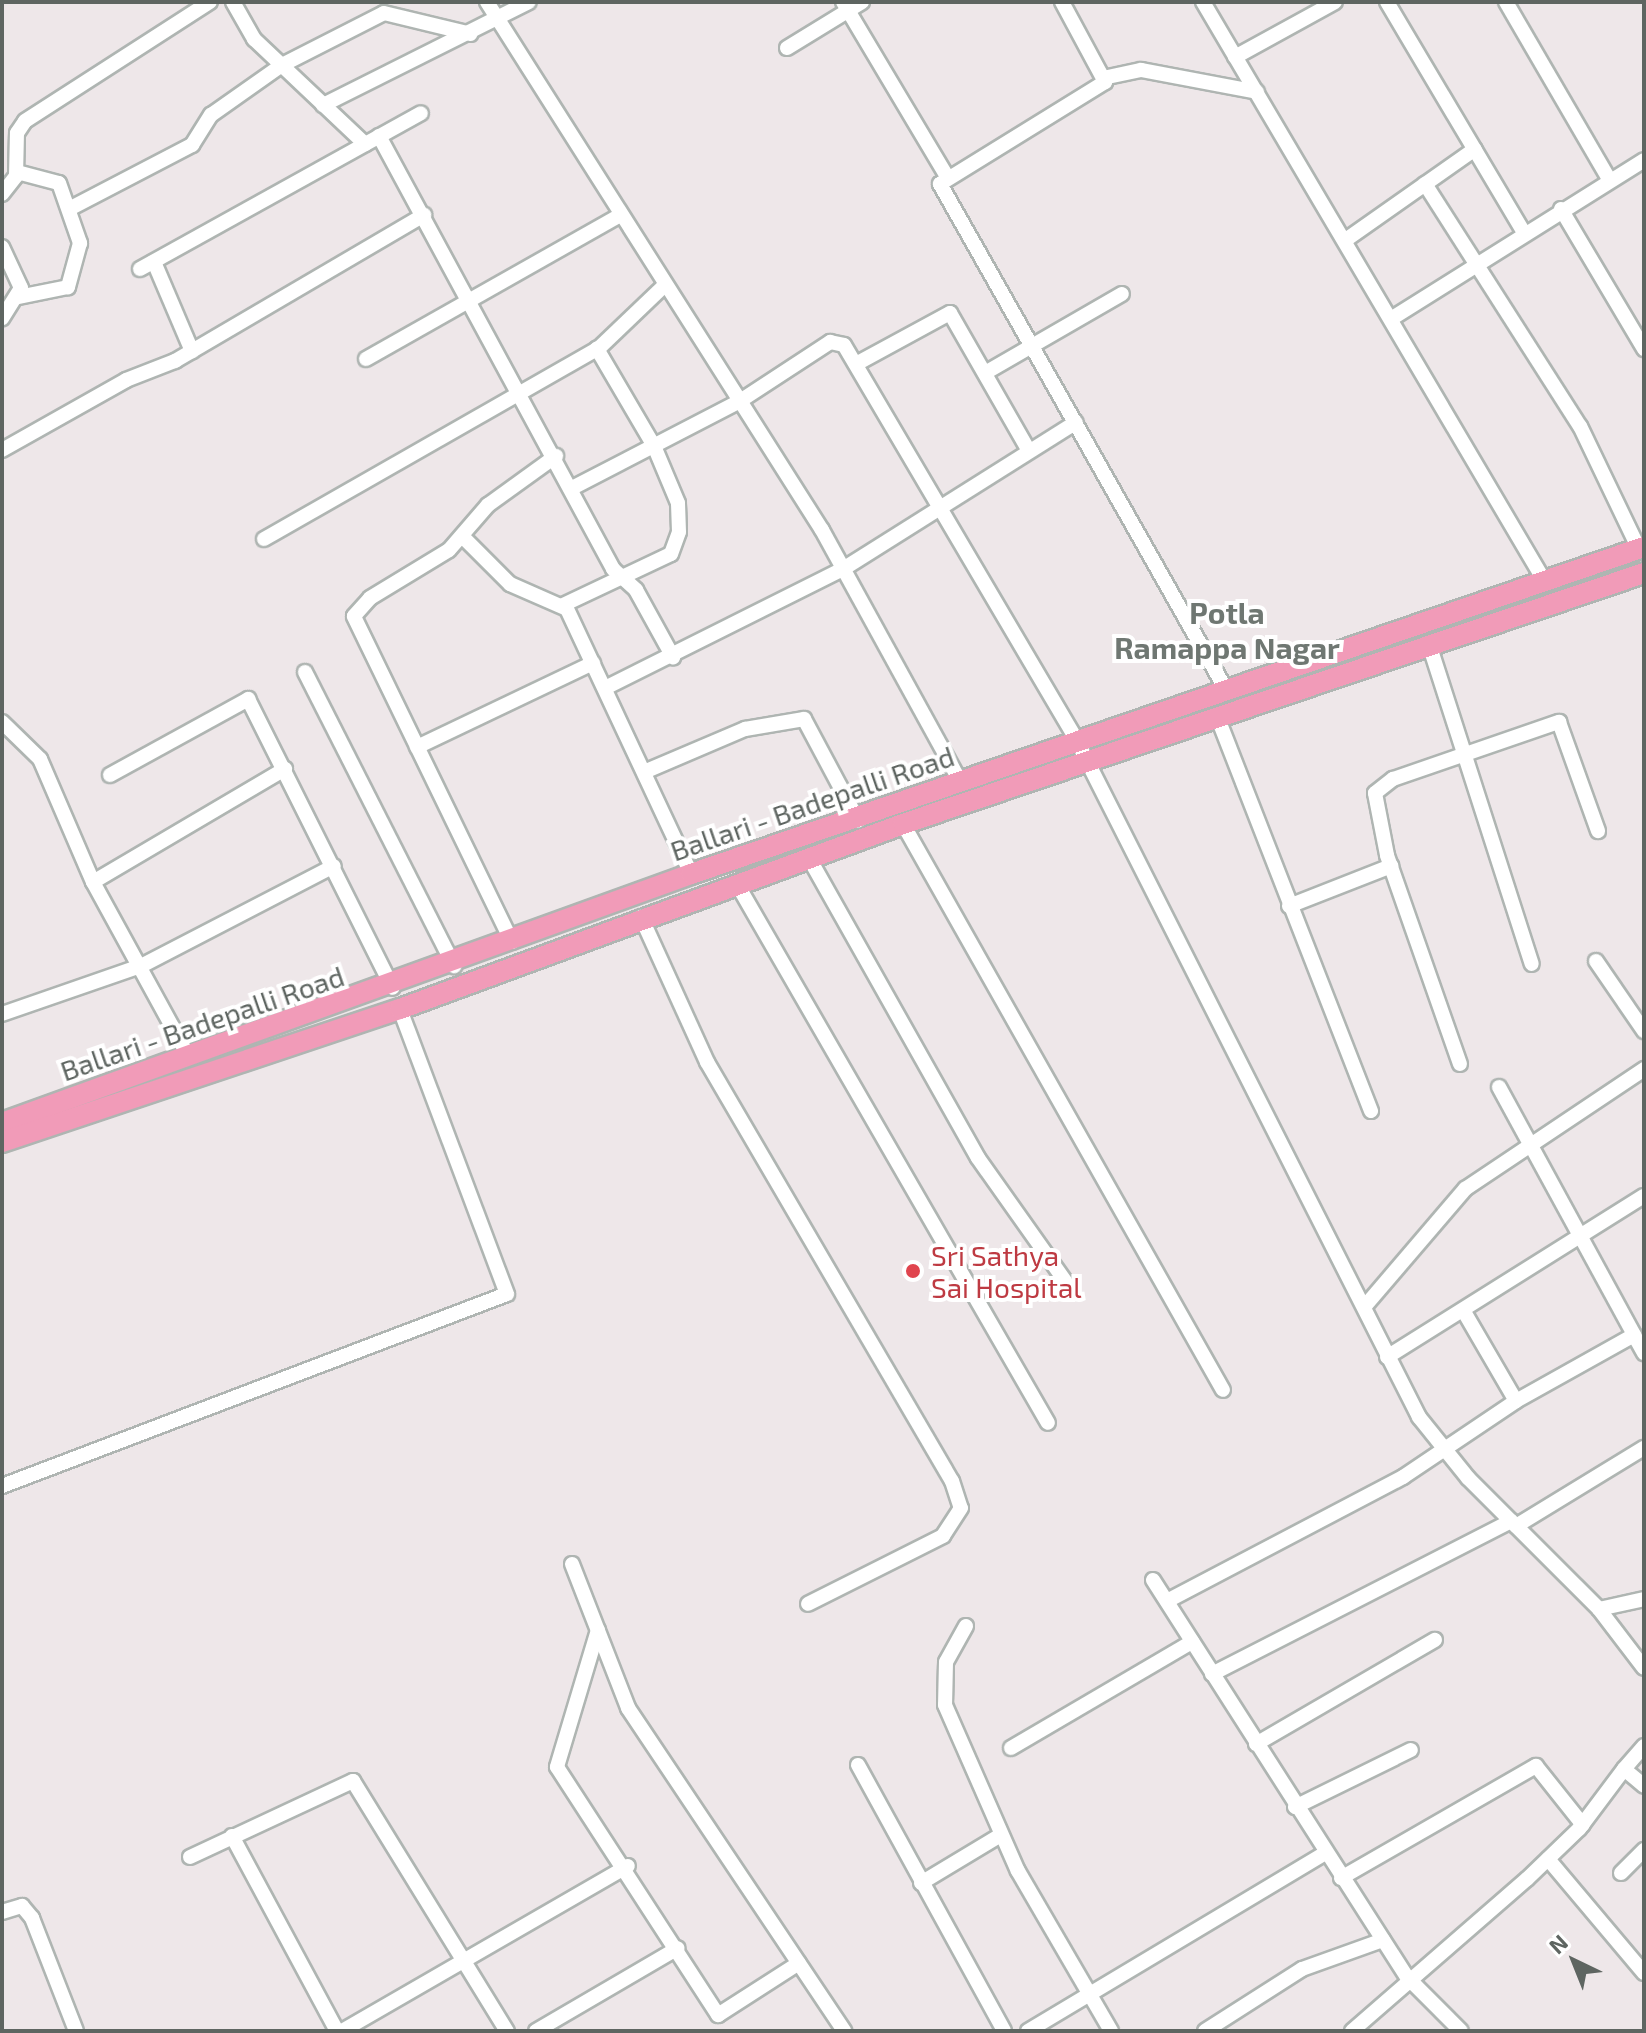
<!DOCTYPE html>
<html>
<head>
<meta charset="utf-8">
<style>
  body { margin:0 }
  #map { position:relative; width:1646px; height:2033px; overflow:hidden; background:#eee7e9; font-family:"Exo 2",sans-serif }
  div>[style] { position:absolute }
  .roads { filter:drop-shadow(2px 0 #afb5b2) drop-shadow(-2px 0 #afb5b2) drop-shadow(0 2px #afb5b2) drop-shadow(0 -2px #afb5b2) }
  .minor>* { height:14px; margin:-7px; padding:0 7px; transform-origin:7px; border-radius:7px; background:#fff }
  .highway>* { height:20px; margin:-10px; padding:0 10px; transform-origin:10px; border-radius:10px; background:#f19bb8 }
  .dots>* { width:22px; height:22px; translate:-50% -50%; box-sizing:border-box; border:4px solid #fff; border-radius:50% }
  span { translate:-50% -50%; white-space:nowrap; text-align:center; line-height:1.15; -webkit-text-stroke:8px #fff; paint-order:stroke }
  .street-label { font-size:28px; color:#5e6561 }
  .health-label { font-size:28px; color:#be3a42 }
  .left { translate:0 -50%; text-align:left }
  .neighbourhood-label { font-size:30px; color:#6f7772; font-weight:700 }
  .frame { position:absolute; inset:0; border:4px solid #5e6561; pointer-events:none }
  .north { position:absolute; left:1534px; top:1921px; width:80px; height:80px; -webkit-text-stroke:6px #fff; paint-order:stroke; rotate:317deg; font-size:22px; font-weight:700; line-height:32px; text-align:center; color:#5e6561 }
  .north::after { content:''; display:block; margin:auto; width:28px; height:36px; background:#5e6561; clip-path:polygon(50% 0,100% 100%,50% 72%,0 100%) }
</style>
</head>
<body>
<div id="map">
  <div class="roads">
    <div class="minor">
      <div style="left:233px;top:2px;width:43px;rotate:60.4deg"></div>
      <div style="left:254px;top:39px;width:153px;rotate:43.4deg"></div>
      <div style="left:487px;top:2px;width:625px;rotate:57.61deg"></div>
      <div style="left:822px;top:530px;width:286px;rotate:61.2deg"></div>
      <div style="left:843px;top:2px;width:205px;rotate:59.2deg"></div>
      <div style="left:1062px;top:2px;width:91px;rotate:61.7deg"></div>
      <div style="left:1105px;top:82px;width:194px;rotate:148.3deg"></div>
      <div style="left:940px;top:184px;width:579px;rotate:60.51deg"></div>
      <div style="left:1203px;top:2px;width:673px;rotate:59.47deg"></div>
      <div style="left:1387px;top:2px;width:269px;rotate:59.3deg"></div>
      <div style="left:1506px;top:2px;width:205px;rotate:59.8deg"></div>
      <div style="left:787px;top:48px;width:88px;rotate:-31.5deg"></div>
      <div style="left:1235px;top:57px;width:114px;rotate:-28.8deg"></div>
      <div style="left:1103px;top:78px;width:39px;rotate:-12deg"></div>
      <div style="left:1141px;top:70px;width:118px;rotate:10.7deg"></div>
      <div style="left:323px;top:105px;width:230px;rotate:-26.6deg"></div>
      <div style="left:379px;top:136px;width:492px;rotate:61.6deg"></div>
      <div style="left:613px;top:569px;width:31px;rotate:42deg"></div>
      <div style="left:636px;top:590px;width:77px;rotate:61.1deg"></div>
      <div style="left:17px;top:172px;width:43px;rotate:14.7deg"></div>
      <div style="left:59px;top:183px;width:64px;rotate:70.7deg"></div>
      <div style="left:80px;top:243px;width:46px;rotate:105.3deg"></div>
      <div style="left:68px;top:287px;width:50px;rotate:168.5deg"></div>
      <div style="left:1425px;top:184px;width:287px;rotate:57.4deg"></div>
      <div style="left:1580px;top:426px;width:136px;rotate:64.4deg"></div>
      <div style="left:2px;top:194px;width:23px;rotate:-52deg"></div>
      <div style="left:16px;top:176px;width:43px;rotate:-88.7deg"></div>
      <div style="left:17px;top:133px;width:14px;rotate:-56deg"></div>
      <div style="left:25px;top:121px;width:220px;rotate:-32.8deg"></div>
      <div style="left:69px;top:209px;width:139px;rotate:-27.5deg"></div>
      <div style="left:192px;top:145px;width:36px;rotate:-58deg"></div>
      <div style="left:211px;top:115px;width:87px;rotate:-35.2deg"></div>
      <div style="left:282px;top:65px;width:114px;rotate:-27deg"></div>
      <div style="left:384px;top:13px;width:89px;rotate:13.6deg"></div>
      <div style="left:1561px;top:209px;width:163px;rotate:59.3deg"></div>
      <div style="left:1347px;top:239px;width:156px;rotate:-35.1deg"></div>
      <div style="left:2px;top:247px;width:45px;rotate:65.1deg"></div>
      <div style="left:21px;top:288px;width:36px;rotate:122deg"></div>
      <div style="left:154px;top:262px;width:97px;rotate:66.9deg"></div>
      <div style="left:140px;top:269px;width:321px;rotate:-29deg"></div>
      <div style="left:1394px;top:317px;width:295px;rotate:-32.1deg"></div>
      <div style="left:366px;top:359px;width:293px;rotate:-29.5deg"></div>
      <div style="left:856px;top:364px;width:107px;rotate:-28.5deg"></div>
      <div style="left:950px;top:313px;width:157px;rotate:60.2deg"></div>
      <div style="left:985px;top:373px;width:158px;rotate:-30deg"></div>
      <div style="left:2px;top:450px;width:142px;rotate:-29.4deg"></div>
      <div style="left:126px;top:380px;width:53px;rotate:-21.2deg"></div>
      <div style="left:175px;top:361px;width:289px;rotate:-30.4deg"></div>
      <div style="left:574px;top:487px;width:187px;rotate:-27.4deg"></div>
      <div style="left:740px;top:401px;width:108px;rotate:-33.2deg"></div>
      <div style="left:830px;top:342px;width:14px;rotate:12deg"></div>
      <div style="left:844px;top:345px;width:459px;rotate:59.5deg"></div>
      <div style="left:1077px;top:741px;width:758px;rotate:63.16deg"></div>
      <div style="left:1419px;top:1417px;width:78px;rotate:51.2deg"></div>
      <div style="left:1468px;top:1478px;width:185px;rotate:45deg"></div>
      <div style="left:1599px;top:1609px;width:74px;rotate:52.7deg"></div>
      <div style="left:462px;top:536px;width:68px;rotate:45deg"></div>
      <div style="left:510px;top:584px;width:62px;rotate:23.7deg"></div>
      <div style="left:567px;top:609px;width:293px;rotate:64.9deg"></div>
      <div style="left:264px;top:539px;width:386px;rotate:-29.7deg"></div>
      <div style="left:599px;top:348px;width:91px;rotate:-43.7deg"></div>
      <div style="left:563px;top:605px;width:119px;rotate:-25.3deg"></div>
      <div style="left:671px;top:554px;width:23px;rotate:-70deg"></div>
      <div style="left:679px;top:532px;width:29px;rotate:-92deg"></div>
      <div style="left:678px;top:503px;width:62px;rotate:-112.8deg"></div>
      <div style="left:654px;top:446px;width:113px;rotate:-120.4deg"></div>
      <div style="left:1429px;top:644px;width:336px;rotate:72.2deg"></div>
      <div style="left:305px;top:672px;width:330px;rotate:63.1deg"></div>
      <div style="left:605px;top:688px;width:266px;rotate:-26.6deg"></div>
      <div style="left:843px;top:569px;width:275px;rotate:-32.2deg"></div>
      <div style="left:1217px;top:716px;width:424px;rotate:68.7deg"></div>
      <div style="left:2px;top:722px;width:53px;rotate:44.2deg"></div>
      <div style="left:40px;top:759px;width:134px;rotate:66.7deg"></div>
      <div style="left:93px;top:882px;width:196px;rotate:61.3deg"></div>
      <div style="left:417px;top:747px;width:195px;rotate:-25.5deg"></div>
      <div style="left:644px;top:772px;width:110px;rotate:-23.1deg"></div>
      <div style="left:745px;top:729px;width:60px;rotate:-9.6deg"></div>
      <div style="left:804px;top:719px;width:115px;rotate:61.9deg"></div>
      <div style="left:110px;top:775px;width:158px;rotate:-28.8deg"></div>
      <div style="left:248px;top:699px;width:323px;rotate:63.4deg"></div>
      <div style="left:903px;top:824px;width:650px;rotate:60.52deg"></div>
      <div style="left:809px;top:858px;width:344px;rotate:60.6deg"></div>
      <div style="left:978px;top:1158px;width:151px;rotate:54.7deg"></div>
      <div style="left:93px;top:882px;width:223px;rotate:-30.5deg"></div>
      <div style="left:737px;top:884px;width:622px;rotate:60.02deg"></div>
      <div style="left:1289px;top:906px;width:110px;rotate:-21.4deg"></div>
      <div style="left:641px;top:917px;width:159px;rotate:65.5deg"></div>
      <div style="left:707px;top:1062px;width:485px;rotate:59.7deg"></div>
      <div style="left:952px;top:1481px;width:28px;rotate:72deg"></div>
      <div style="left:961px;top:1508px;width:33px;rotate:123deg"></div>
      <div style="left:943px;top:1536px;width:151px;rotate:153.3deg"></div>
      <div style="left:512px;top:942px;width:362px;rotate:-115.9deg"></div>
      <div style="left:354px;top:616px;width:24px;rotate:-48deg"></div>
      <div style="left:370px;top:598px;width:92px;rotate:-31.3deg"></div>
      <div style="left:449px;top:550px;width:60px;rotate:-49.1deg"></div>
      <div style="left:488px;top:505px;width:84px;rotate:-35.8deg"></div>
      <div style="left:1596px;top:961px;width:85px;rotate:55.6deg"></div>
      <div style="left:2px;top:1014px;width:147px;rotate:-19.1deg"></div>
      <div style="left:141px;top:966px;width:217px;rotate:-27.4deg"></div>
      <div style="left:1460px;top:1064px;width:221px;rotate:-109.3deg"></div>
      <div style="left:1387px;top:855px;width:63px;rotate:-101deg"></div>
      <div style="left:1375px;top:793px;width:23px;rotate:-38deg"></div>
      <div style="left:1393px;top:779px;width:176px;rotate:-19deg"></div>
      <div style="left:1559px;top:722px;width:116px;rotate:70.3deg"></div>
      <div style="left:1499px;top:1087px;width:282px;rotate:61.4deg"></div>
      <div style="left:1366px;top:1305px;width:153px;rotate:-49.5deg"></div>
      <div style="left:1465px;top:1189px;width:216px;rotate:-33.8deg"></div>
      <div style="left:1387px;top:1357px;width:303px;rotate:-32.1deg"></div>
      <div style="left:1516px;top:1401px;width:135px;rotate:-29.2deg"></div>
      <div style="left:1634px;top:1335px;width:21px;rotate:61deg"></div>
      <div style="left:2px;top:1486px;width:540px;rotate:-20.82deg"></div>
      <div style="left:507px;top:1294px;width:304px;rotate:-110.6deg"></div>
      <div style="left:1516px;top:1526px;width:150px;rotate:-31.4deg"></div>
      <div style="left:572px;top:1564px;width:155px;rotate:68.7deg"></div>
      <div style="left:628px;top:1708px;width:389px;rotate:56.2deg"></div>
      <div style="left:1153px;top:1580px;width:471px;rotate:57.4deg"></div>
      <div style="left:1407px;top:1977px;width:76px;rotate:45deg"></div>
      <div style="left:1167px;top:1601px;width:267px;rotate:-27.7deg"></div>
      <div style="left:1403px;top:1477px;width:136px;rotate:-33.9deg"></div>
      <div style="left:1516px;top:1401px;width:105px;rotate:-120.2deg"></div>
      <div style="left:1599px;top:1609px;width:46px;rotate:-12.5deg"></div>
      <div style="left:966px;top:1626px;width:41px;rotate:119.1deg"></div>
      <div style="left:946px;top:1662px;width:43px;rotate:91.3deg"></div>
      <div style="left:945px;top:1705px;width:181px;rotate:66.3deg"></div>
      <div style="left:1018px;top:1871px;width:185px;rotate:59.8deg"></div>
      <div style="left:598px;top:1630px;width:143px;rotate:106.7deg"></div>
      <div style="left:557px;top:1767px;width:296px;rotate:57deg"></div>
      <div style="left:718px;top:2015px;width:96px;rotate:-32.7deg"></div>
      <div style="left:1212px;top:1674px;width:336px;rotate:-27.1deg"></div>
      <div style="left:1256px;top:1744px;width:207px;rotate:-30.2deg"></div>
      <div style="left:1644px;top:1746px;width:30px;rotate:131deg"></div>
      <div style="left:1624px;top:1769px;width:26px;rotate:40deg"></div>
      <div style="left:1011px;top:1748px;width:210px;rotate:-30.4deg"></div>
      <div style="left:858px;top:1765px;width:303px;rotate:61.2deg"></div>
      <div style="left:1295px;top:1807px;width:129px;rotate:-26.2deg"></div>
      <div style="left:232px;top:1836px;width:221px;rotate:61.7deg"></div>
      <div style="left:190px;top:1857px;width:180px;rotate:-25deg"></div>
      <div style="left:353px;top:1781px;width:294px;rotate:58.4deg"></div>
      <div style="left:1548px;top:1859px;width:149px;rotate:49.9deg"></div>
      <div style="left:1621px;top:1873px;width:33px;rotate:-45deg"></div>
      <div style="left:1341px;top:1878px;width:225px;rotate:-29.9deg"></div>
      <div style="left:1536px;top:1766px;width:75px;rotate:51.5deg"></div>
      <div style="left:921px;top:1883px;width:93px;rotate:-31deg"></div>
      <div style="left:2px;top:1912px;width:21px;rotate:-17deg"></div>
      <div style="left:22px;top:1906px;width:16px;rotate:50deg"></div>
      <div style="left:32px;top:1918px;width:121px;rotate:68.7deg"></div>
      <div style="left:342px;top:2031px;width:330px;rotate:-30deg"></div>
      <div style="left:536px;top:2031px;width:164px;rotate:-30.3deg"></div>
      <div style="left:1028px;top:2031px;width:346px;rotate:-30.9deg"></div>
      <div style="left:1205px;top:2031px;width:115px;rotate:-32.6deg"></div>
      <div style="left:1302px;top:1969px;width:86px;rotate:-19.7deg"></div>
      <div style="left:1352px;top:2031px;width:232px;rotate:-41deg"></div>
      <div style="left:1527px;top:1879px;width:72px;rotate:-43.9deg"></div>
      <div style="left:1579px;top:1829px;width:75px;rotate:-53.1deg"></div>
    </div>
    <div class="highway">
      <div style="left:2px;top:1123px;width:733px;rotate:-19.87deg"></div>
      <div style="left:691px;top:874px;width:1008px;rotate:-18.94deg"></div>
      <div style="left:2px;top:1142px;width:420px;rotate:-18.5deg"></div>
      <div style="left:400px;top:1009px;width:536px;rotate:-20.19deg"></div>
      <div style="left:903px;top:824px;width:782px;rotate:-18.71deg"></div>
    </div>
  </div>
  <div class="dots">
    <div style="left:913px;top:1271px;background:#e0444e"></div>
  </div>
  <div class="street-label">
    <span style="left:812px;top:803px;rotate:-19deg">Ballari - Badepalli Road</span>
    <span style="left:202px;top:1023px;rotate:-19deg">Ballari - Badepalli Road</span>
  </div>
  <div class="health-label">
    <span class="left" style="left:931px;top:1271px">Sri Sathya<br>Sai Hospital</span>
  </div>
  <div class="neighbourhood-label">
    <span style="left:1227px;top:629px">Potla<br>Ramappa Nagar</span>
  </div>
  <div class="frame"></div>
  <div class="north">N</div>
</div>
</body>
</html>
